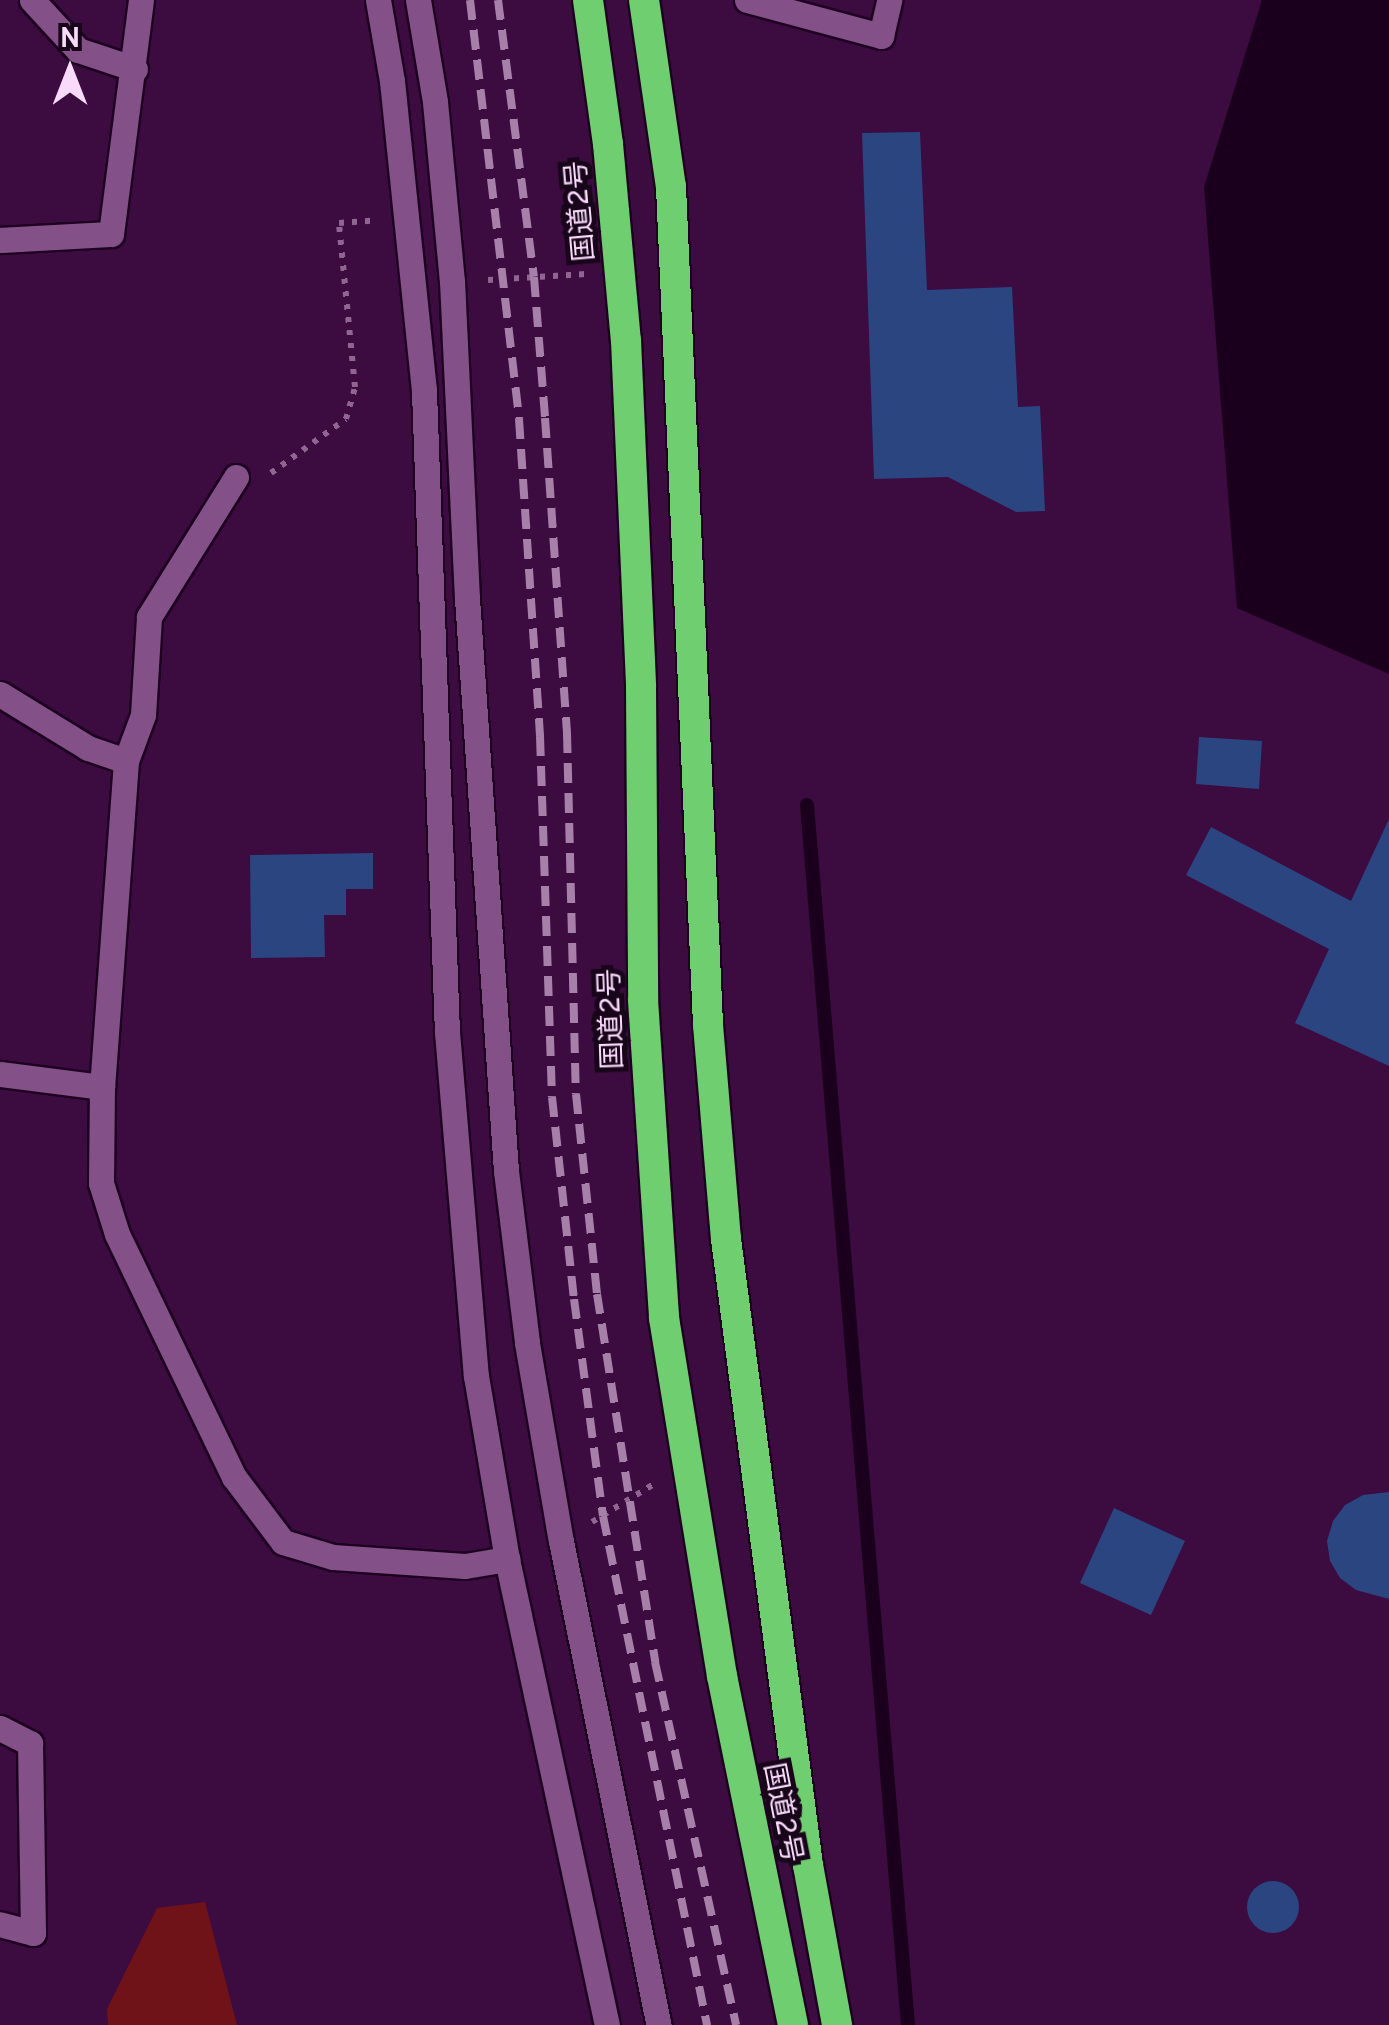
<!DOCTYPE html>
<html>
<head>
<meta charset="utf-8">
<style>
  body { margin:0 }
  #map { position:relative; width:1389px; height:2025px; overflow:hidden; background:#3c0b40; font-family:Overpass,"Noto Sans JP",sans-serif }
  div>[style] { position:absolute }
  .green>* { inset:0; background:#701318 }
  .water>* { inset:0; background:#1b001e }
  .stream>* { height:14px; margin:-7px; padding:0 7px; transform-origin:7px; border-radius:7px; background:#1b001e }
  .building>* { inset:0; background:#2a4580 }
  .round { border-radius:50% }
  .path>* { height:6px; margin-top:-3px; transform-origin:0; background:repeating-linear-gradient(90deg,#8f6692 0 5px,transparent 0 13px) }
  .roads { filter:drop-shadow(2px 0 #1e0021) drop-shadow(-2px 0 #1e0021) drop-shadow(0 2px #1e0021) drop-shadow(0 -2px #1e0021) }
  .street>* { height:25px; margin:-12.5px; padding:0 12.5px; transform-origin:12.5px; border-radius:12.5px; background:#835088 }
  .secondary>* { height:25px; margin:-12.5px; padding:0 12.5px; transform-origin:12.5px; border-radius:12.5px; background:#835088 }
  .highway>* { height:30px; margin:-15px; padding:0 15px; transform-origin:15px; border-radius:15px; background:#6fce70 }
  .rail>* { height:8px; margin-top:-4px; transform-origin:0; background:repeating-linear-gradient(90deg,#a680a9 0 20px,transparent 0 30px) }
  span { translate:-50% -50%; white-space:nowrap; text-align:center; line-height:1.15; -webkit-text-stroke:10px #18051a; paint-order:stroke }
  .street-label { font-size:28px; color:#f8dbfa }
  .north { position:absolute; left:20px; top:20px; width:100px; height:100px; -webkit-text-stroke:8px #18051a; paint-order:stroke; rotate:0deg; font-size:28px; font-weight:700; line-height:40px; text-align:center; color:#f8dbfa }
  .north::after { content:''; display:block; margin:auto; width:35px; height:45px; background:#f8dbfa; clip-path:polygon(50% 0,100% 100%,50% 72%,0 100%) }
</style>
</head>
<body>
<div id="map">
  <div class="green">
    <div style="clip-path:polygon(205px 1902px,237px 2025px,108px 2025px,107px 2009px,157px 1908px)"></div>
  </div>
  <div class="water">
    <div style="clip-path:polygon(1262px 0,1389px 0,1389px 674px,1237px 608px,1204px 187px)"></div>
  </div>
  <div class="stream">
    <div style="left:807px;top:805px;width:1224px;rotate:85.27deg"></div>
  </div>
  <div class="building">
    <div style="clip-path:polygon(920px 132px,927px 290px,1012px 287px,1018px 407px,1040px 406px,1045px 511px,1016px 512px,948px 477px,874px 479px,862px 133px)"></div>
    <div style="clip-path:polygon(1199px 737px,1262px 741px,1259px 789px,1196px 784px)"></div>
    <div style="clip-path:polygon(1389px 819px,1389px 1066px,1295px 1023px,1329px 949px,1186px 875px,1211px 827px,1351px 901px)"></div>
    <div style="clip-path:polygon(373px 853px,373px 889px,346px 889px,346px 915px,324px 915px,325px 957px,251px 958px,250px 855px)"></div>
    <div style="clip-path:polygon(1389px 1492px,1389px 1599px,1356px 1590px,1340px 1578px,1330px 1561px,1327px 1541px,1333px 1521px,1345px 1505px,1363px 1495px)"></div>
    <div style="clip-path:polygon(1114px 1508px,1185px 1541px,1151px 1615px,1080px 1583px)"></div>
    <div class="round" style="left:1247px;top:1881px;width:52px;height:52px"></div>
  </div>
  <div class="path">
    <div style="left:488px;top:280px;width:98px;rotate:-3.5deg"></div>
    <div style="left:271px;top:473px;width:92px;rotate:-35.8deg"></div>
    <div style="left:346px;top:419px;width:33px;rotate:-74deg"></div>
    <div style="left:355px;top:387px;width:165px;rotate:-95.6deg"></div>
    <div style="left:339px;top:223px;width:32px;rotate:-4deg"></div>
    <div style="left:592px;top:1522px;width:73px;rotate:-31.5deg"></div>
  </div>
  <div class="roads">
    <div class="street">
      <div style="left:32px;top:0;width:68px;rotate:47.4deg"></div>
      <div style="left:78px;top:50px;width:60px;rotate:18.4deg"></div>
      <div style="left:418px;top:0;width:103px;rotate:80.5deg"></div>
      <div style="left:435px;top:102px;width:180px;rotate:84.6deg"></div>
      <div style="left:452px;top:281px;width:317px;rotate:87.3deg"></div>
      <div style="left:467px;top:598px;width:574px;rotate:86.11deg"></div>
      <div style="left:506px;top:1171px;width:173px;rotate:83deg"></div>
      <div style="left:527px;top:1343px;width:201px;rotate:80.3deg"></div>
      <div style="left:561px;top:1541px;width:494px;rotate:78.6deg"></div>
      <div style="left:747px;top:0;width:139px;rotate:15deg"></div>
      <div style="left:881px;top:36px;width:37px;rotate:-77deg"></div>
      <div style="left:0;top:240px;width:111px;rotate:-3.1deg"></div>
      <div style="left:111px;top:234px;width:236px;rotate:-82.7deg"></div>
      <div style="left:236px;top:477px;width:165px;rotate:121.9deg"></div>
      <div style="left:149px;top:617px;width:98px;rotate:93.5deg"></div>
      <div style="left:143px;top:715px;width:49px;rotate:110.3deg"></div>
      <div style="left:126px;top:761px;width:327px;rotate:94.2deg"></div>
      <div style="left:102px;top:1087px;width:96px;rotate:90.6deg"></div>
      <div style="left:101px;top:1183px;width:53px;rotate:72.6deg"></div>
      <div style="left:117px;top:1234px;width:270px;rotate:64.3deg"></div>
      <div style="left:234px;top:1477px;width:81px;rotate:53deg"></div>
      <div style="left:283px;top:1542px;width:52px;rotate:16.7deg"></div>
      <div style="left:333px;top:1557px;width:132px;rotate:3.9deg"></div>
      <div style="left:465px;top:1566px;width:43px;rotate:-9.5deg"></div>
      <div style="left:0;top:694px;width:103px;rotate:31.5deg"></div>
      <div style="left:88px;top:748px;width:40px;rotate:18.9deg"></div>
      <div style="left:0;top:1074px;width:103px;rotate:7.3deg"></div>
      <div style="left:0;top:1728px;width:34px;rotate:27deg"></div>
      <div style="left:30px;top:1743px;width:190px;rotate:89.1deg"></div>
      <div style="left:33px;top:1933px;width:34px;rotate:-165deg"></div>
    </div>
    <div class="secondary">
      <div style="left:378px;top:0;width:82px;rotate:80.2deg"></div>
      <div style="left:392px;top:81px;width:312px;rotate:84.1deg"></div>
      <div style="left:424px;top:391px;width:641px;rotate:87.95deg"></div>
      <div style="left:447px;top:1032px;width:345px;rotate:85.2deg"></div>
      <div style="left:476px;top:1376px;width:186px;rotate:80.4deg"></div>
      <div style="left:507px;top:1559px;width:477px;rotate:77.9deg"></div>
    </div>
    <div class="highway">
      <div style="left:588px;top:0;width:145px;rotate:82.1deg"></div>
      <div style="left:608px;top:144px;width:197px;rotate:84.8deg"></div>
      <div style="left:626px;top:340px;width:347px;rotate:87.5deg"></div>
      <div style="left:641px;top:687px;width:313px;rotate:89.6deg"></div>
      <div style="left:643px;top:1000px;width:319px;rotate:86.2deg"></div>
      <div style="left:664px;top:1318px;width:363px;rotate:80.8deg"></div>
      <div style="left:722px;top:1676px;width:356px;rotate:78.5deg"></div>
      <div style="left:644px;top:0;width:189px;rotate:81.8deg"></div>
      <div style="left:671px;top:187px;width:839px;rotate:87.47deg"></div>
      <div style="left:708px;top:1025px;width:215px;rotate:85.2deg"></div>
      <div style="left:726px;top:1239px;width:631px;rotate:82.54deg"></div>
      <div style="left:808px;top:1865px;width:163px;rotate:79.7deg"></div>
    </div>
  </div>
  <div class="rail">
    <div style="left:470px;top:0;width:422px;rotate:83.3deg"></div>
    <div style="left:519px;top:419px;width:318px;rotate:86.2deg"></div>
    <div style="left:540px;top:736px;width:361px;rotate:88.1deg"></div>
    <div style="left:552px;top:1097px;width:203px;rotate:83.8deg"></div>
    <div style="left:574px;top:1299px;width:219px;rotate:82.4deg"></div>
    <div style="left:603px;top:1516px;width:520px;rotate:78.45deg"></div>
    <div style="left:498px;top:0;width:279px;rotate:82.6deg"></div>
    <div style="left:534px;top:277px;width:141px;rotate:85.5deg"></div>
    <div style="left:545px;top:418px;width:316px;rotate:86deg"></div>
    <div style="left:567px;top:733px;width:361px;rotate:88.6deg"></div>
    <div style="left:576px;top:1094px;width:201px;rotate:84deg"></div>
    <div style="left:597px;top:1294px;width:373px;rotate:81deg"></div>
    <div style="left:655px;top:1662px;width:372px;rotate:77.4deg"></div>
  </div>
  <div class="street-label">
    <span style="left:582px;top:211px;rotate:-95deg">国道2号</span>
    <span style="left:613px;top:1019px;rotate:-92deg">国道2号</span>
    <span style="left:781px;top:1813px;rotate:79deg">国道2号</span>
  </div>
  <div class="north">N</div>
</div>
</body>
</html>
